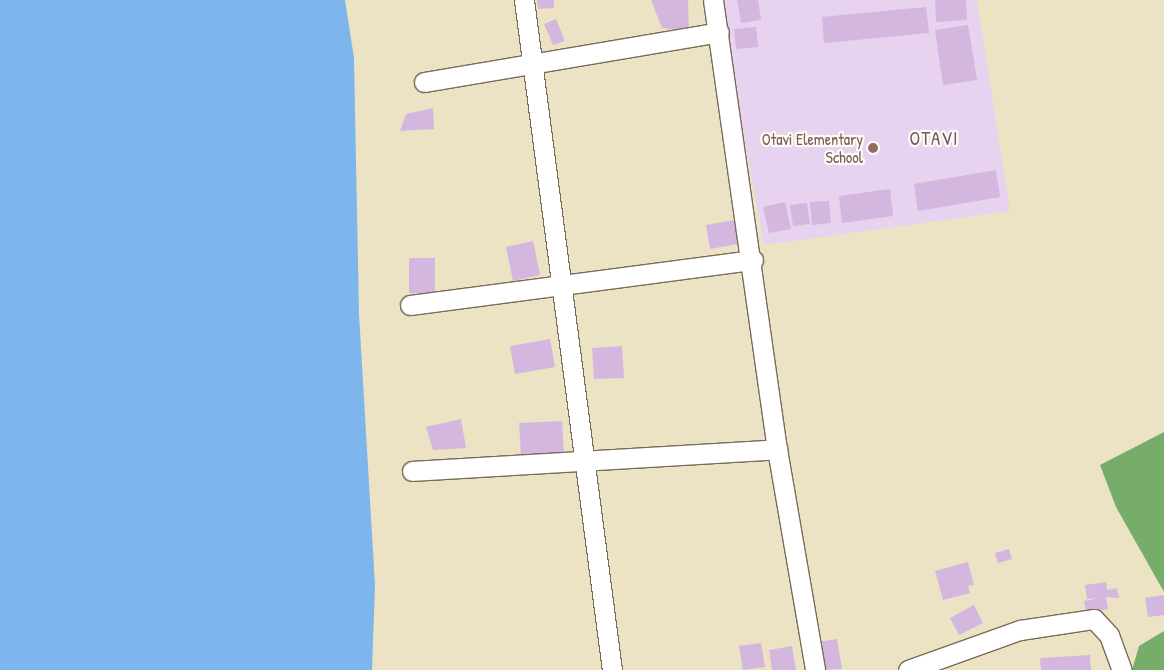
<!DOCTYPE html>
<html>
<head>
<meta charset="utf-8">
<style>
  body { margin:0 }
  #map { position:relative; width:1164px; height:670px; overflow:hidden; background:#ece3c4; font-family:"Patrick Hand",sans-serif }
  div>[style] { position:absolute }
  .built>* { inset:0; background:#e7d2ef }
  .forest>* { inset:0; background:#76ad6b }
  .water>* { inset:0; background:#7db5ed }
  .building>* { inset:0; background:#d3b7de }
  .roads { filter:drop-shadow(1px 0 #796b58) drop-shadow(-1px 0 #796b58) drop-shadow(0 1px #796b58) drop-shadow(0 -1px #796b58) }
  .minor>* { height:19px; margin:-9.5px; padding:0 9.5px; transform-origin:9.5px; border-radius:9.5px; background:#fff }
  .dots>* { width:14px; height:14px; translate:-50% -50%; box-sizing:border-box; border:2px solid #fdfcf7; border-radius:50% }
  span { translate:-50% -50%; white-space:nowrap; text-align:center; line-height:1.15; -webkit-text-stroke:4.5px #fdfcf7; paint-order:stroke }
  .education-label { font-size:16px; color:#785e54 }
  .right { translate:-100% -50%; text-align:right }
  .quarter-label { font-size:19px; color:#705b61; letter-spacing:1px }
</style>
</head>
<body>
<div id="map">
  <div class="built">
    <div style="clip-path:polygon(719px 0,977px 0,1010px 211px,764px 245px)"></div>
  </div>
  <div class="forest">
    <div style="clip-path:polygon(1164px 432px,1164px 592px,1116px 507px,1100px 465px)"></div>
    <div style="clip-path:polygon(1164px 631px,1164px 670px,1132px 670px,1139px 646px)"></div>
  </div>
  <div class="water">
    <div style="clip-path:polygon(0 0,345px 0,354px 58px,359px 314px,375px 585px,372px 670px,0 670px)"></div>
  </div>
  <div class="building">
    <div style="clip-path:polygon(537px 0,554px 0,554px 8px,538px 9px)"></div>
    <div style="clip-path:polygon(651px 0,688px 0,689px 31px,662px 28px)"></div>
    <div style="clip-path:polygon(737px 0,758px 0,761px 20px,741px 23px)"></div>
    <div style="clip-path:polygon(935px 0,966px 0,967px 20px,936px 22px)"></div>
    <div style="clip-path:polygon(926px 7px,929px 33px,824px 43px,822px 17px)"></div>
    <div style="clip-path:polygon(556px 19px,565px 41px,553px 45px,544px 24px)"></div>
    <div style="clip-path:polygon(968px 25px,977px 80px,943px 85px,935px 30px)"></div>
    <div style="clip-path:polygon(756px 27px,758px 47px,736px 49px,734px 29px)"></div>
    <div style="clip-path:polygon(433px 108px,434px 129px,400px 131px,406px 114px)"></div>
    <div style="clip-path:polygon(996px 170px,1000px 197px,918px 211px,914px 184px)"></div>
    <div style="clip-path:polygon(890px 189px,893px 216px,842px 223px,839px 196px)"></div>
    <div style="clip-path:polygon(829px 201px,831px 223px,812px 225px,810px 202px)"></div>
    <div style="clip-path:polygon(785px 202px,791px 229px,769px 233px,763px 207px)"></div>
    <div style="clip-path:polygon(807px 203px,810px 224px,793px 226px,790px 205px)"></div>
    <div style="clip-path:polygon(734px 220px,738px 244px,710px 249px,706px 225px)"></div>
    <div style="clip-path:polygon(533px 241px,540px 275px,513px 281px,506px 247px)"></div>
    <div style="clip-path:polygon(409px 258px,435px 258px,435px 294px,409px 293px)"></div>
    <div style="clip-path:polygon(550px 339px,555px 367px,515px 374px,510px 346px)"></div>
    <div style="clip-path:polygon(622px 346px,624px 378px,594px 379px,592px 348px)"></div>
    <div style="clip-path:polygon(461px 419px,466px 448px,433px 450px,426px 427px)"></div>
    <div style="clip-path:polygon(562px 421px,564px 453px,521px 455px,519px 423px)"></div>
    <div style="clip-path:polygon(1009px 549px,1012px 559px,998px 563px,995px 553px)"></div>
    <div style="clip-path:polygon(968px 562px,974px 585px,968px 586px,970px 593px,943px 600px,935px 571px)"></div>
    <div style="clip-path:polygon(1106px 582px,1107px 590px,1117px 588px,1119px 598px,1106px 597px,1108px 609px,1086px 613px,1084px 601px,1100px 598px,1087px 599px,1085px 585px)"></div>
    <div style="clip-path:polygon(1164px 595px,1164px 615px,1148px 617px,1145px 598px)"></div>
    <div style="clip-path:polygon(974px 605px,983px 623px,959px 635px,950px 618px)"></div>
    <div style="clip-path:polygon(837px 639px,842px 669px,821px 670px,817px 642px)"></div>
    <div style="clip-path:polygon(761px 643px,765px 667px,743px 670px,739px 646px)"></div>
    <div style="clip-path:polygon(792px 646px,796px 670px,772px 670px,769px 650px)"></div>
    <div style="clip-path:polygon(1090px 655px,1091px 670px,1041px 670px,1040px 658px)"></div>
  </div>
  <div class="roads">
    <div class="minor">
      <div style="left:524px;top:0;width:676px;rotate:82.52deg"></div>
      <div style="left:713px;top:0;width:454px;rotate:81.9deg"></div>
      <div style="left:777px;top:449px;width:224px;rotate:80.2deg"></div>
      <div style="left:424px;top:82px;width:299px;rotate:-9.6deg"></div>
      <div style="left:410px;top:305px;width:346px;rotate:-7.5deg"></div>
      <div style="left:412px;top:471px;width:366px;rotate:-3.4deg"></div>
      <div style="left:908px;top:670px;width:119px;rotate:-19.7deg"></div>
      <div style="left:1020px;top:630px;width:75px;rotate:-8.5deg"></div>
      <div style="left:1094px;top:619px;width:22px;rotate:47deg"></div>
      <div style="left:1109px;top:635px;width:37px;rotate:70deg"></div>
    </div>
  </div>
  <div class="dots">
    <div style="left:873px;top:148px;background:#8d6e63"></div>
  </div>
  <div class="education-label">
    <span class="right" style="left:863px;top:148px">Otavi Elementary<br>School</span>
  </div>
  <div class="quarter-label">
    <span style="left:934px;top:139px">OTAVI</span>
  </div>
</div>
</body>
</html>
